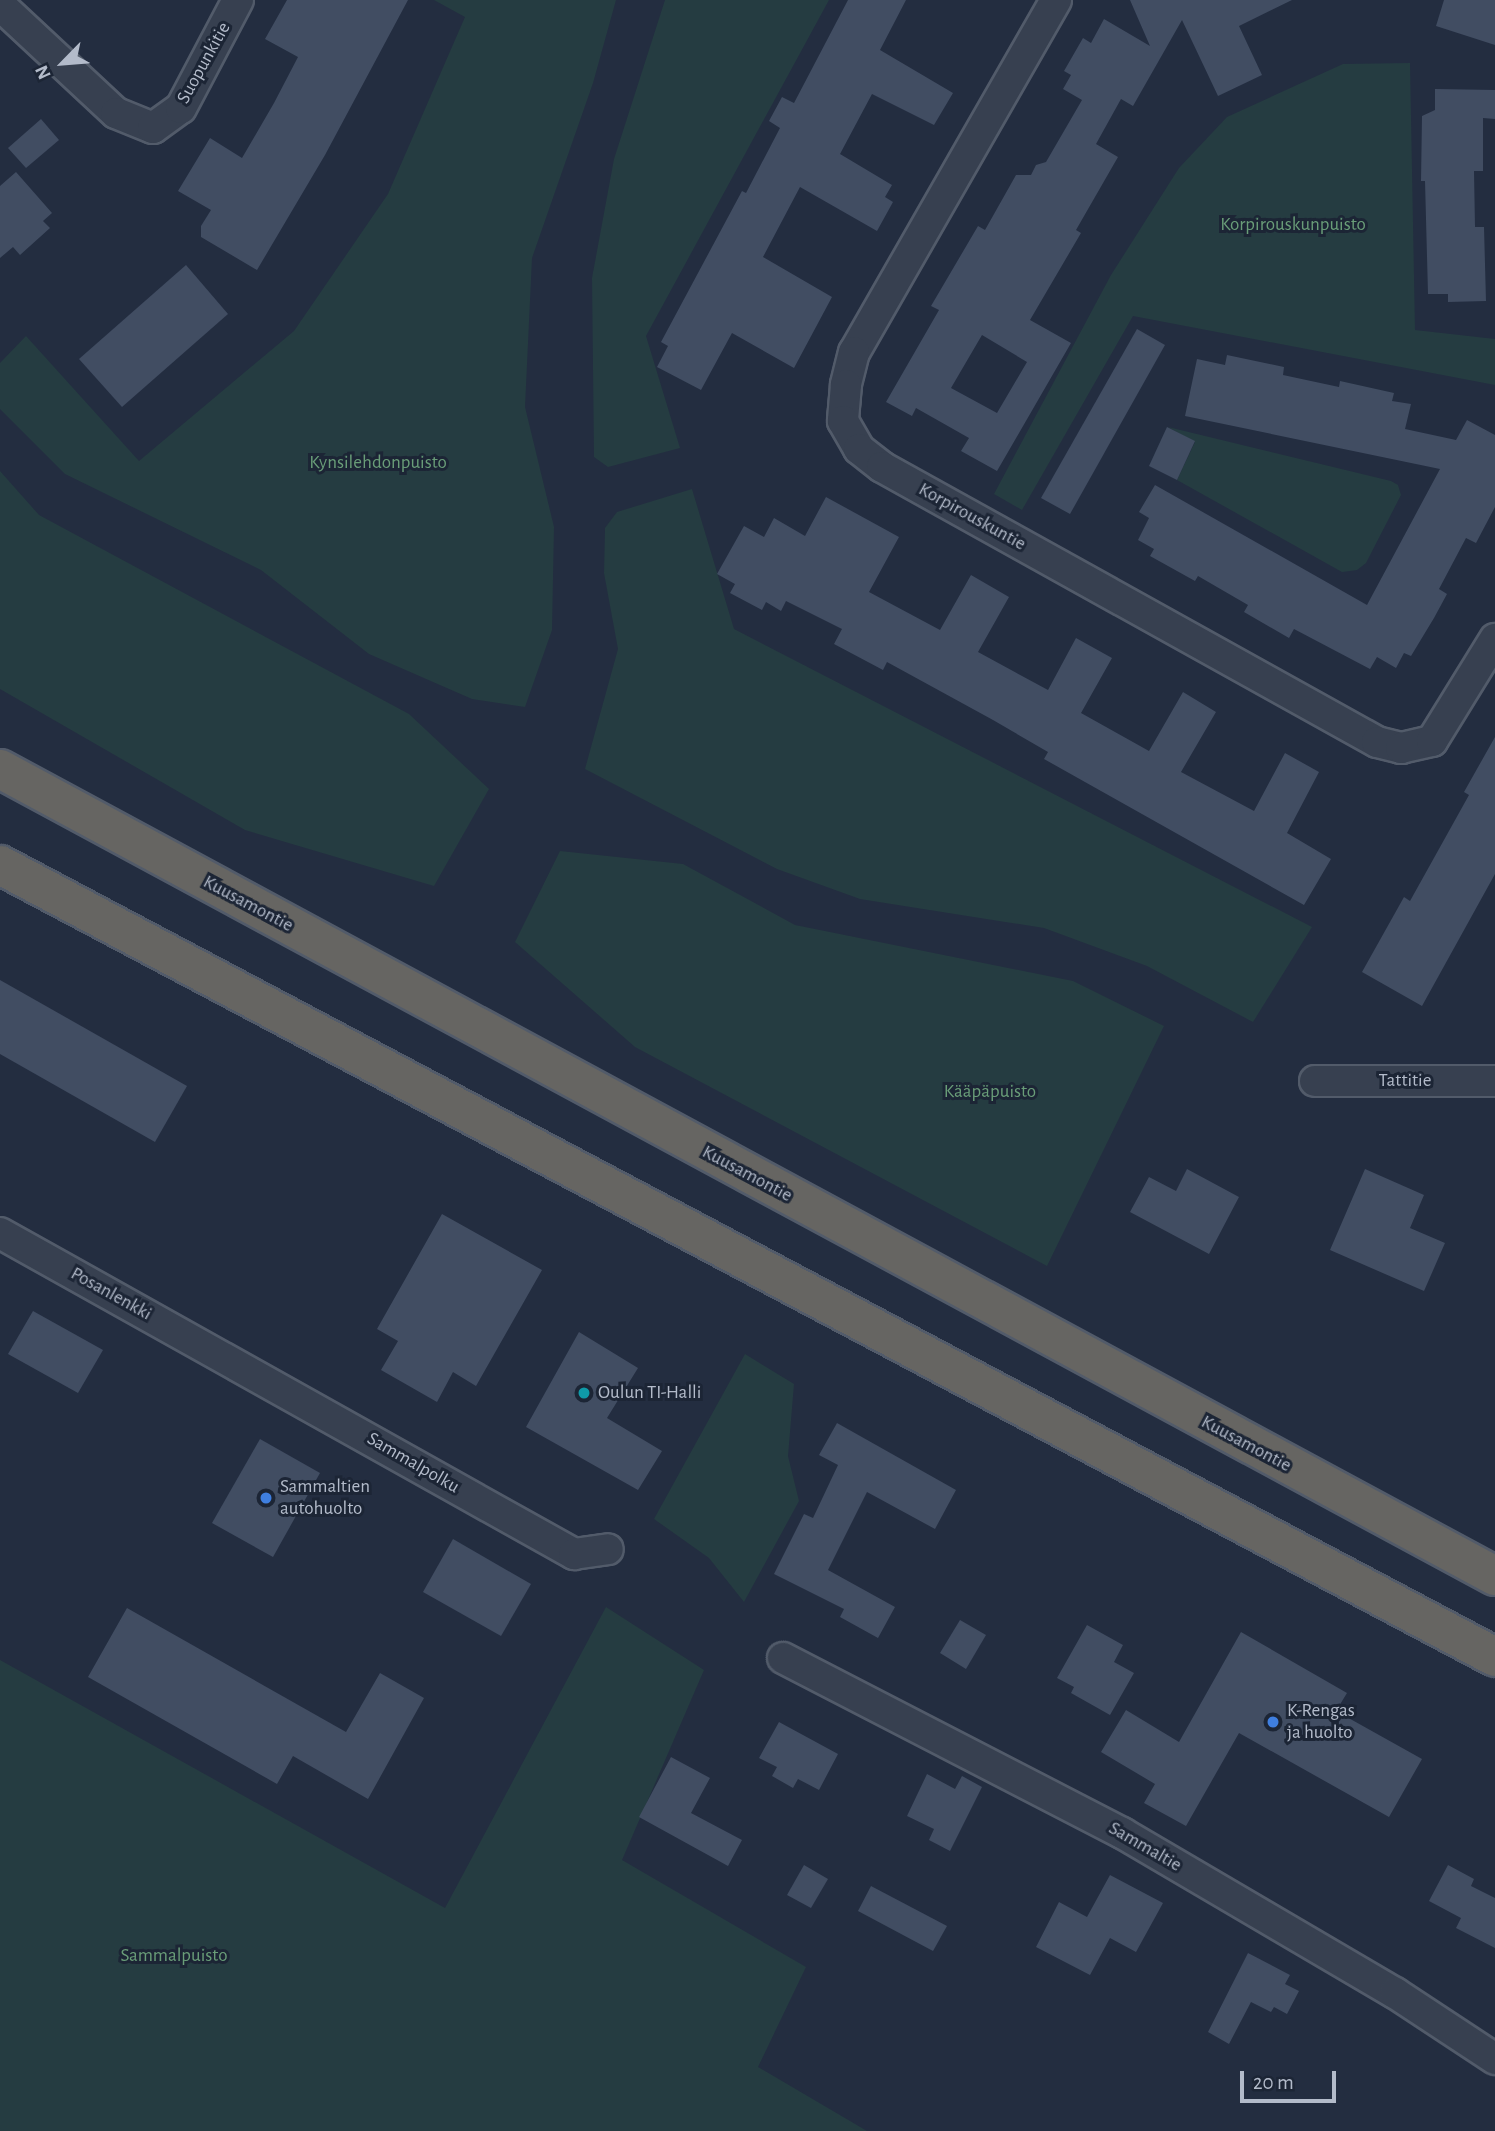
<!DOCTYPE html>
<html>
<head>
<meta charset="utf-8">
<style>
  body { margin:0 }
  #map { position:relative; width:1495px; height:2131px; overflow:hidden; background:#232d40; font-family:"Alegreya Sans",sans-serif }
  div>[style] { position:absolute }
  .green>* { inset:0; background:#253c41 }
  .building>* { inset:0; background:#414d62 }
  .roads { filter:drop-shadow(2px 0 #525b6a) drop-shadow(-2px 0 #525b6a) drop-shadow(0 2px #525b6a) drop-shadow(0 -2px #525b6a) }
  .minor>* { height:30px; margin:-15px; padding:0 15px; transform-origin:15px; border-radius:15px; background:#374050 }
  .trunk>* { height:38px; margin:-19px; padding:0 19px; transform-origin:19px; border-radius:19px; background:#666562 }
  .dots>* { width:19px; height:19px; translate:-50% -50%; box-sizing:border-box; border:4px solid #1c2535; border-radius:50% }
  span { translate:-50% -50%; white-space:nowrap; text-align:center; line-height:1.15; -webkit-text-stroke:6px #1c2535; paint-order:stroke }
  .street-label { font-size:19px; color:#b3bbca }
  .park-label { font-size:19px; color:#699d78 }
  .poi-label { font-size:19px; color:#b3bbca }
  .left { translate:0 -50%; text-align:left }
  .north { position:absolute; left:28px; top:28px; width:70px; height:70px; -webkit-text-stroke:5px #1c2535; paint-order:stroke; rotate:245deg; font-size:19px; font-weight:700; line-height:28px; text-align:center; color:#b3bbca }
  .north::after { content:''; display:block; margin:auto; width:24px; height:32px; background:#b3bbca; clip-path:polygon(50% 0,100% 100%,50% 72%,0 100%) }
  .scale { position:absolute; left:1240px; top:2071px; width:96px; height:32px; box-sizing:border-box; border:4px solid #b3bbca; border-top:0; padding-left:9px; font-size:21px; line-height:24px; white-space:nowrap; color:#b3bbca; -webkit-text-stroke:5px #1c2535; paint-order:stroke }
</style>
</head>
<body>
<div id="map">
  <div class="green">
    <div style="clip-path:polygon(434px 0,616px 0,593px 83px,532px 258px,525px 407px,554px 527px,552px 630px,525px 707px,472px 699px,369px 654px,261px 570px,65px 474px,0 409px,0 363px,26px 336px,139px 461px,294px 331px,388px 194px,465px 17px)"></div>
    <div style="clip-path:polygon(665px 0,829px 0,646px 336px,680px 448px,608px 467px,594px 457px,592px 278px,614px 159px)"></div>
    <div style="clip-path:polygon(1410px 63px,1415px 330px,1495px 339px,1495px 385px,1133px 316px,1022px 510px,994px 494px,1111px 275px,1179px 168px,1227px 117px,1343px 64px)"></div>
    <div style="clip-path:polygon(1168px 427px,1391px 481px,1398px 485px,1401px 495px,1366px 563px,1357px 570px,1342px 572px,1177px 480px,1195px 442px)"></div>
    <div style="clip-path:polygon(0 471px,39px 515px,409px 714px,489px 789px,434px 886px,245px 830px,0 689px)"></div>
    <div style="clip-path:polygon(692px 489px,734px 629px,1312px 927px,1253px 1022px,1147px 966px,1044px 928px,860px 899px,777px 869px,585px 769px,618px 649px,604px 573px,605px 528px,617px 512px)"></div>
    <div style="clip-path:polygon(560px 851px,683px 864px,795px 925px,1073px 981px,1164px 1026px,1047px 1266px,635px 1047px,515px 942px)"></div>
    <div style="clip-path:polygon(745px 1354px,794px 1384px,788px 1456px,799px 1501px,744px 1602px,709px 1558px,654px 1519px)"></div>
    <div style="clip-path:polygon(606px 1607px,704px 1670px,622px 1860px,806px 1967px,758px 2067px,867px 2131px,0 2131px,0 1660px,445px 1908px)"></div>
  </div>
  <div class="building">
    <div style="clip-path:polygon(287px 0,408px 0,325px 155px,257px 270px,201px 237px,201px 226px,211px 210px,178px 191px,210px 138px,242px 158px,274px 103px,298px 57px,265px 39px)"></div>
    <div style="clip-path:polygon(848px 0,906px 0,880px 50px,953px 93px,934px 125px,872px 94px,840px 154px,892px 185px,885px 197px,893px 202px,877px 231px,800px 187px,763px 257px,832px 297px,794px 368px,732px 333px,701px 390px,657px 367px,668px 346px,661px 342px,742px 191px,746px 193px,780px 128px,769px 121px,782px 97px,794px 103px)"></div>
    <div style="clip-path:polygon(evenodd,1130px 0,1292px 0,1239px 26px,1262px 75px,1218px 96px,1182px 20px,1133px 106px,1121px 99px,1096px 144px,1118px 157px,1076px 230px,1081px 233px,1030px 320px,1071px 343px,997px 471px,961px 451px,969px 438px,916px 408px,912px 416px,886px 402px,939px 310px,931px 306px,978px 226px,985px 230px,1016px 175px,1031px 175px,1036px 165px,1046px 162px,1082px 100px,1063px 89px,1071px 75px,1064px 71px,1083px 38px,1091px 43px,1104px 19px,1150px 46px,1130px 0,982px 335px,1027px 362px,997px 413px,951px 388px,982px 335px)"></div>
    <div style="clip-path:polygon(1444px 0,1495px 0,1495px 45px,1436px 26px)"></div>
    <div style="clip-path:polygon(1435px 89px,1495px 90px,1495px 119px,1483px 118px,1483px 171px,1474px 171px,1475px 227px,1484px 227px,1486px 301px,1448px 302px,1448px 294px,1428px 294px,1425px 181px,1421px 181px,1422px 116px,1435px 110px)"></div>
    <div style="clip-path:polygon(41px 119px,59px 140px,26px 168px,8px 148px)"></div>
    <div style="clip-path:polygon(16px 172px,52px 213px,43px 221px,50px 228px,20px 255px,13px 247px,0 258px,0 186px)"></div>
    <div style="clip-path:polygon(186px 265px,228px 314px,122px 407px,79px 359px)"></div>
    <div style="clip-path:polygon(1137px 329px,1165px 345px,1070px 514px,1041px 498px)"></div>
    <div style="clip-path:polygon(1227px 355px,1284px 367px,1283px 375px,1339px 387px,1340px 381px,1394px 393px,1392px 401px,1411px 404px,1405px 429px,1456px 440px,1467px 420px,1495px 435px,1495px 507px,1476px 543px,1466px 538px,1439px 589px,1447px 594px,1434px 618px,1411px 656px,1404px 653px,1396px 668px,1377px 657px,1370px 669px,1294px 629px,1289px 638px,1244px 612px,1248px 605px,1198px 576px,1195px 581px,1150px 556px,1154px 549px,1138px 540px,1149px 518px,1139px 512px,1155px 485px,1367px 605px,1440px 469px,1185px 416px,1197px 359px,1225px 365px)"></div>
    <div style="clip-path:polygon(1167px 427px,1195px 441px,1177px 480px,1149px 466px)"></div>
    <div style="clip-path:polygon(826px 497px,899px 537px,869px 592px,940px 630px,971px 575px,1009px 597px,978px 652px,1048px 690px,1076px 638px,1112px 658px,1081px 713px,1149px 751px,1183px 692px,1216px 712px,1181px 772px,1254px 811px,1285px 753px,1319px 772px,1287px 833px,1331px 859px,1304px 905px,1044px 759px,1048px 752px,993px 720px,887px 662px,883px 670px,834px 644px,842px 629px,786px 601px,781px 611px,766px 602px,762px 610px,730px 593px,735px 584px,717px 574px,744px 526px,764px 537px,774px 518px,805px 536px)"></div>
    <div style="clip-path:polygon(1495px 737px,1495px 874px,1422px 1006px,1362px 972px,1404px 897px,1410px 901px,1469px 795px,1464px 792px)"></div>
    <div style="clip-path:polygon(0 980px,187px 1086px,155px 1142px,0 1054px)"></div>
    <div style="clip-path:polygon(1187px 1169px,1239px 1197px,1209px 1254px,1130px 1212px,1149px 1177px,1176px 1191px)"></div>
    <div style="clip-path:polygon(1365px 1169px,1424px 1195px,1410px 1228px,1445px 1243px,1424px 1291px,1330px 1250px)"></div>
    <div style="clip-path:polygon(442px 1214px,542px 1270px,476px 1386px,453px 1372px,437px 1402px,381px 1370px,398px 1341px,377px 1329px)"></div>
    <div style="clip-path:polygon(33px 1311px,103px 1350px,78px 1393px,8px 1354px)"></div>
    <div style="clip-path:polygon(579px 1332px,638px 1368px,607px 1418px,662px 1451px,638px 1490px,526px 1427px)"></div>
    <div style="clip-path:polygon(837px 1423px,956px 1490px,935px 1529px,867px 1492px,828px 1570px,895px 1607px,878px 1638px,840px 1617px,844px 1609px,774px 1574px,804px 1514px,813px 1518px,838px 1465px,819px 1455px)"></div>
    <div style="clip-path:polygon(260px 1439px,320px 1473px,273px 1557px,212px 1523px)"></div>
    <div style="clip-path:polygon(453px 1539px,531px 1584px,501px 1636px,423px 1592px)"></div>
    <div style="clip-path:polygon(127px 1608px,346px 1732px,380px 1673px,424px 1698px,368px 1799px,293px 1756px,277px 1784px,88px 1677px)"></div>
    <div style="clip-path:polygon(960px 1620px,986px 1635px,966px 1669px,940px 1653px)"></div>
    <div style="clip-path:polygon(1087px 1625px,1123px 1645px,1114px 1662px,1134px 1673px,1110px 1715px,1071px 1693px,1074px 1687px,1057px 1678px)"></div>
    <div style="clip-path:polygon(1241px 1632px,1347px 1693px,1336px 1711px,1422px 1759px,1389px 1817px,1239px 1733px,1186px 1826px,1144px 1803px,1155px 1784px,1101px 1752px,1126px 1710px,1179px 1742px)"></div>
    <div style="clip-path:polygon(779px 1722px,838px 1754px,819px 1790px,798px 1779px,793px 1788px,772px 1776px,777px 1767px,759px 1758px)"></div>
    <div style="clip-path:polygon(671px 1757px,710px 1778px,691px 1813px,742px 1840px,728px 1866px,639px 1817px)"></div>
    <div style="clip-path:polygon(927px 1774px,955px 1789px,962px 1776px,982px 1787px,950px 1851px,929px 1840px,934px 1829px,907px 1816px)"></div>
    <div style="clip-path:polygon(804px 1865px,828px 1879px,811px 1908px,787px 1895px)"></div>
    <div style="clip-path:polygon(1448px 1865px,1474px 1879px,1471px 1886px,1495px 1898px,1495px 1948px,1456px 1928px,1461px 1918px,1429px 1901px)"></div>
    <div style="clip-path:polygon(1110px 1875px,1163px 1903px,1136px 1952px,1110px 1938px,1090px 1975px,1036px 1947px,1059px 1902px,1087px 1917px)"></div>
    <div style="clip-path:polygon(871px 1886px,947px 1926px,933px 1951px,858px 1911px)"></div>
    <div style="clip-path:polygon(1248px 1953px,1290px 1975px,1285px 1984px,1299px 1991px,1287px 2014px,1274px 2007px,1271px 2012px,1251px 2002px,1229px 2044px,1208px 2032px)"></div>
  </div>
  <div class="roads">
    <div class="minor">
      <div style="left:1056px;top:0;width:406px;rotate:119.8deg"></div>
      <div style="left:854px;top:352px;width:34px;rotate:104deg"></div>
      <div style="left:846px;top:385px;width:36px;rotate:95deg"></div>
      <div style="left:843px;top:421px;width:32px;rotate:60deg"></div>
      <div style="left:859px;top:449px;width:29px;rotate:38deg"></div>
      <div style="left:882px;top:467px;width:566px;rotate:29.05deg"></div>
      <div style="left:1377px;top:742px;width:25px;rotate:14deg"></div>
      <div style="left:1401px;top:748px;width:32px;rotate:-13deg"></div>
      <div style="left:1432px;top:741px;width:120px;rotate:-58.3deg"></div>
      <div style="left:0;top:5px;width:158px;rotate:43deg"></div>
      <div style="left:116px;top:113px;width:40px;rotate:22deg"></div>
      <div style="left:153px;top:128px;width:34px;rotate:-36deg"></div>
      <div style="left:181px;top:108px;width:122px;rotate:-62.2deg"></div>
      <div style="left:1315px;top:1081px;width:180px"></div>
      <div style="left:0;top:1233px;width:658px;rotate:29.22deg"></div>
      <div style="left:574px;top:1554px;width:34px;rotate:-8deg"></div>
      <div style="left:783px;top:1658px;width:382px;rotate:27.3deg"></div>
      <div style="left:1122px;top:1833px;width:316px;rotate:30.4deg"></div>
      <div style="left:1395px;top:1993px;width:120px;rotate:33.4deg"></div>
    </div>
    <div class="trunk">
      <div style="left:0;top:769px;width:1699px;rotate:28.36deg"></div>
      <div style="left:0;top:865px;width:1692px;rotate:27.91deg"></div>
    </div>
  </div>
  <div class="dots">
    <div style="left:584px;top:1393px;background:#0f9aa8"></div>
    <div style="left:266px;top:1498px;background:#3f7fe0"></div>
    <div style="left:1273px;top:1722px;background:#3f7fe0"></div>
  </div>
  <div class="street-label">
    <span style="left:204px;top:63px;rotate:-61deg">Suopunkitie</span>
    <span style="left:972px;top:517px;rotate:29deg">Korpirouskuntie</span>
    <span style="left:248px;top:904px;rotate:28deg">Kuusamontie</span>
    <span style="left:1405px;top:1081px">Tattitie</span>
    <span style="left:747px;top:1174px;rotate:28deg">Kuusamontie</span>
    <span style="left:111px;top:1294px;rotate:29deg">Posanlenkki</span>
    <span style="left:1246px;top:1444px;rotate:28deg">Kuusamontie</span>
    <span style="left:413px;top:1463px;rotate:30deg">Sammalpolku</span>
    <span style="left:1145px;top:1847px;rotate:30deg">Sammaltie</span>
  </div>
  <div class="park-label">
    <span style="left:1293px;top:225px">Korpirouskunpuisto</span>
    <span style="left:378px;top:463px">Kynsilehdonpuisto</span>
    <span style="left:990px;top:1092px">Kääpäpuisto</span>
    <span style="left:174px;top:1956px">Sammalpuisto</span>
  </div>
  <div class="poi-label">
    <span class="left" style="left:598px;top:1393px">Oulun TI-Halli</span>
    <span class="left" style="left:280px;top:1498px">Sammaltien<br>autohuolto</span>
    <span class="left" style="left:1287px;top:1722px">K-Rengas<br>ja huolto</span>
  </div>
  <div class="north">N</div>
  <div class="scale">20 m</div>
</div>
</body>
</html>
